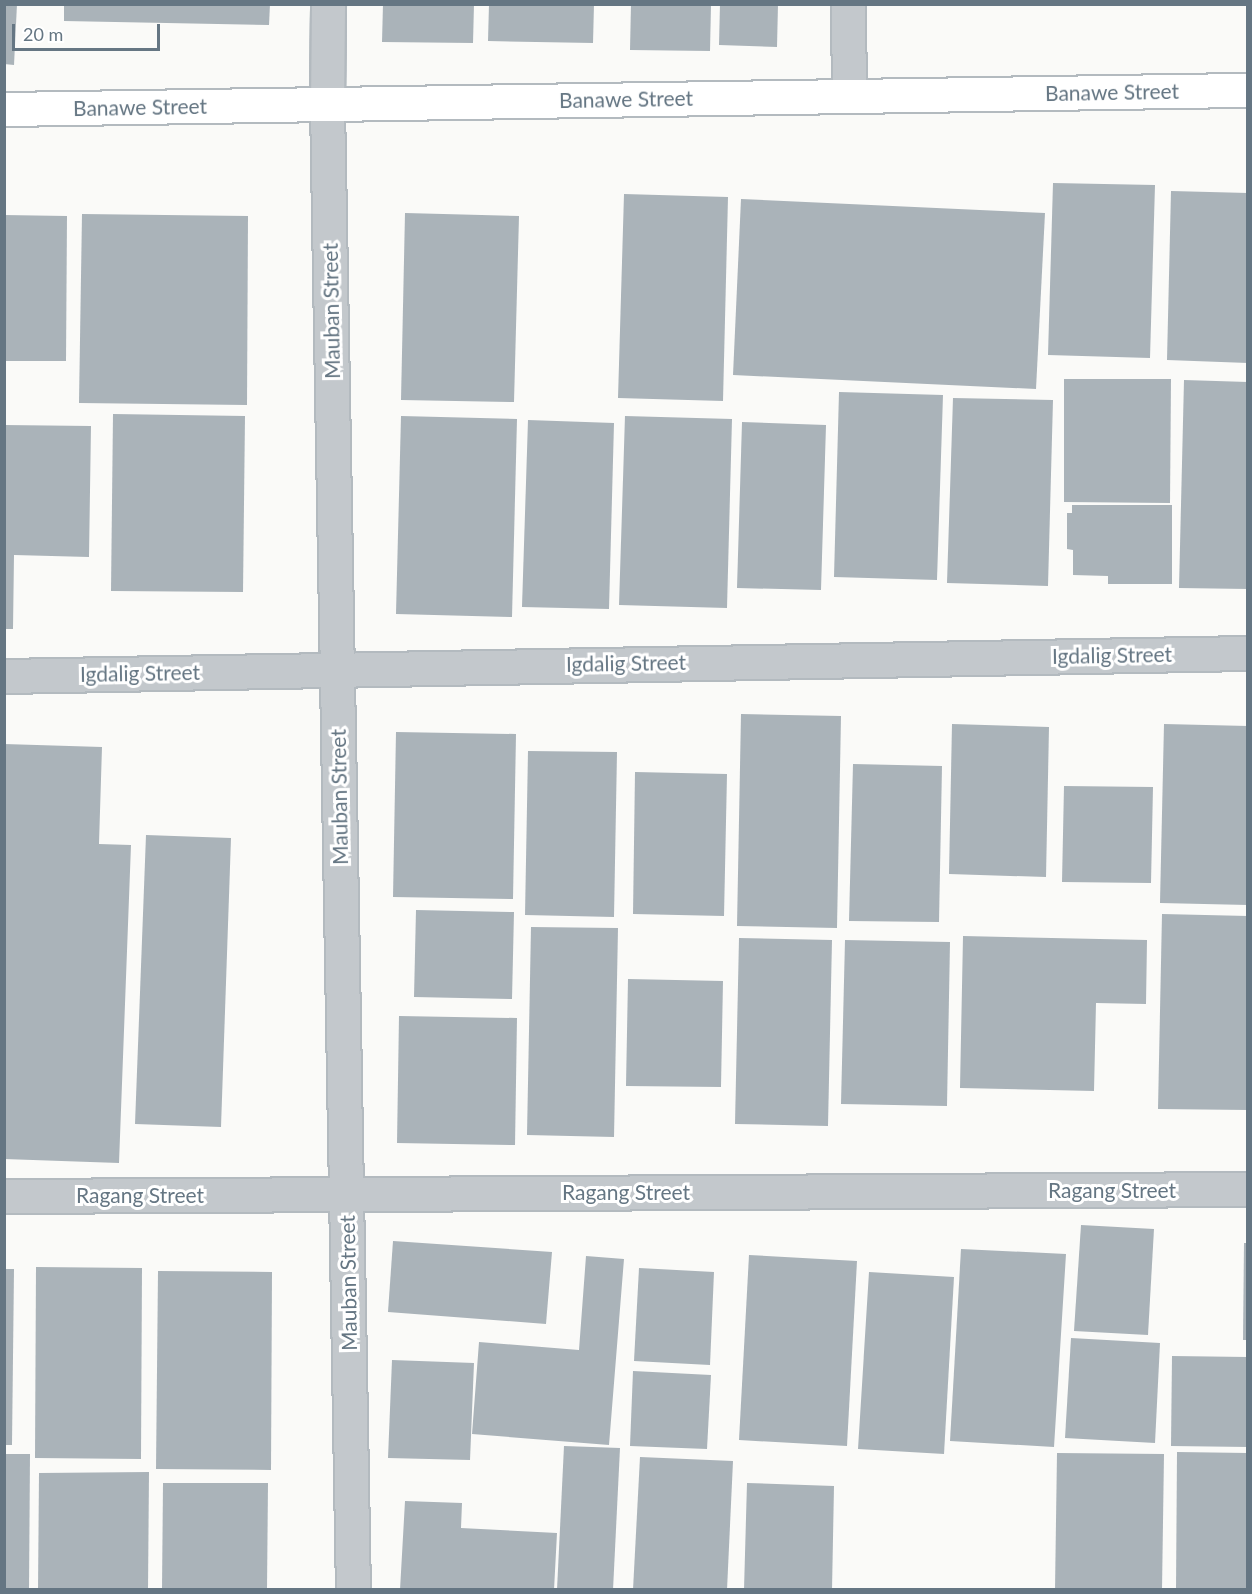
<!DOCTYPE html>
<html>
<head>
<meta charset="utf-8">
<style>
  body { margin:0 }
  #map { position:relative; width:1252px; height:1594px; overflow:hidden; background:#fafaf8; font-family:Lato,sans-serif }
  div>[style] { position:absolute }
  .building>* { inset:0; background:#aab3b9 }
  .roads { filter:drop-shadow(2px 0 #b3babf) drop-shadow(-2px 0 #b3babf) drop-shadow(0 2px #b3babf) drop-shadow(0 -2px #b3babf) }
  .minor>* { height:33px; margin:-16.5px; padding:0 16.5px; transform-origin:16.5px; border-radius:16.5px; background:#c3c8cc }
  .tertiary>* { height:33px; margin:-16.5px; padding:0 16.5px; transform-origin:16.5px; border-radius:16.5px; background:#c3c8cc }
  .secondary>* { height:33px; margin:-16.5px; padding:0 16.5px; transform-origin:16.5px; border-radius:16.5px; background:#fff }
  span { translate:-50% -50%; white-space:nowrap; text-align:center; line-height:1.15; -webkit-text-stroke:6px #fff; paint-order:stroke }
  .street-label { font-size:21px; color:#657683 }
  .frame { position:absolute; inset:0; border:6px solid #657683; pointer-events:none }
  .scale { position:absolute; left:12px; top:24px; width:148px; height:27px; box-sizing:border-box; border:3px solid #657683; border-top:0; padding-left:8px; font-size:18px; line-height:21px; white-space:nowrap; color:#657683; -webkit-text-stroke:4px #fff; paint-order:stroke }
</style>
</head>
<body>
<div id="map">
  <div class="building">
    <div style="clip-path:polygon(4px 4px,17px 4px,14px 65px,4px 64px)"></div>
    <div style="clip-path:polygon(64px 4px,270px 4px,269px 25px,64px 21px)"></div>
    <div style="clip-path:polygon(383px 4px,474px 4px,473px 43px,382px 42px)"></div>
    <div style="clip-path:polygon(489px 4px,594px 4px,593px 43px,488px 41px)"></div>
    <div style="clip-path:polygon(631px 4px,711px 4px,710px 51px,630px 50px)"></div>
    <div style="clip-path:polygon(720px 4px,778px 4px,777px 47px,719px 45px)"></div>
    <div style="clip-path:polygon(1053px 183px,1155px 185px,1150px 358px,1048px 355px)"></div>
    <div style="clip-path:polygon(1171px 191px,1248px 193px,1248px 363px,1167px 360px)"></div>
    <div style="clip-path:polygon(624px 194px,728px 197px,723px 401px,618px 398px)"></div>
    <div style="clip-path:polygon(741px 199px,1045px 213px,1036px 389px,733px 375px)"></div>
    <div style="clip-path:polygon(405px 213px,519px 216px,514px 402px,401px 400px)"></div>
    <div style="clip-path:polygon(82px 214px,248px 216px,247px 405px,79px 403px)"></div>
    <div style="clip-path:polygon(4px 215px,67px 216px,66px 361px,4px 361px)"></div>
    <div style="clip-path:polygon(1064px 379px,1171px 379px,1170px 503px,1064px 502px)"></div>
    <div style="clip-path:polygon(1184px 380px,1248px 382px,1248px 589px,1179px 588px)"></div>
    <div style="clip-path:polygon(839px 392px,943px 395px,937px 580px,834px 577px)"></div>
    <div style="clip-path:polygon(953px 398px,1053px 400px,1048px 586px,947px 583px)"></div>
    <div style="clip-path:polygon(113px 414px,245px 416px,243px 592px,111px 591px)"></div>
    <div style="clip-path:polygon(401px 416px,517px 419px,512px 617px,396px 614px)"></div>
    <div style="clip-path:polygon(625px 416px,732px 419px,727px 608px,619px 605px)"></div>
    <div style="clip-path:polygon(528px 420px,614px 423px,609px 609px,522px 607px)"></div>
    <div style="clip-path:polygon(742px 422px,826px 425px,821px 590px,737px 588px)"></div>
    <div style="clip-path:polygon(4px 425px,91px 426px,89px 557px,14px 555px,13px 629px,4px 629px)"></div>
    <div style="clip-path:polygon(1072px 505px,1172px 505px,1172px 584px,1108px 584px,1108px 576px,1073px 575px,1073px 550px,1067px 549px,1067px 513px,1072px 513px)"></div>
    <div style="clip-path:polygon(741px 714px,841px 716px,837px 928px,737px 926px)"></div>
    <div style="clip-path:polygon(952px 724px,1049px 727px,1046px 877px,949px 874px)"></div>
    <div style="clip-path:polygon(1164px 724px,1248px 726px,1248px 905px,1160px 903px)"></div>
    <div style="clip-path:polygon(396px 732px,516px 734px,513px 899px,393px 897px)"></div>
    <div style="clip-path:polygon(4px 744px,102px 747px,99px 844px,131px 845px,119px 1163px,4px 1159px)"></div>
    <div style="clip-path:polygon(528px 751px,617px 752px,614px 917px,525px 915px)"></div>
    <div style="clip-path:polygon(853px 764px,942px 766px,939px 922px,849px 921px)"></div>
    <div style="clip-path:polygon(635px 772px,727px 774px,724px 916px,633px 914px)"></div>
    <div style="clip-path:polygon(1064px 786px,1153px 787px,1151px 883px,1062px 882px)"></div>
    <div style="clip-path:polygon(146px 835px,231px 838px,221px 1127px,135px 1124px)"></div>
    <div style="clip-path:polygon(416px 910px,514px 912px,512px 999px,414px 997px)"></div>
    <div style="clip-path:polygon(1162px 914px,1248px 916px,1248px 1110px,1158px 1109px)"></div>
    <div style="clip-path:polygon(531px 927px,618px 928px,614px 1137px,527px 1135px)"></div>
    <div style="clip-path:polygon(963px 936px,1147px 940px,1146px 1004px,1096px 1003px,1094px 1091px,960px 1088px)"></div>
    <div style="clip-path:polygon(739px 938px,832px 940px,828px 1126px,735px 1124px)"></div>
    <div style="clip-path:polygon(845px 940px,950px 942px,947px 1106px,841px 1104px)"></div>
    <div style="clip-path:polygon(628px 979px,723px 981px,721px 1087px,626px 1086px)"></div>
    <div style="clip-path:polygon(399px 1016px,517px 1018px,515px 1145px,397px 1143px)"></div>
    <div style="clip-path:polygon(1081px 1225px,1154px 1229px,1148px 1335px,1074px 1331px)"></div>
    <div style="clip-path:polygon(393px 1241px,552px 1252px,546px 1324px,388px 1312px)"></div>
    <div style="clip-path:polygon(1244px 1243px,1248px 1243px,1248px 1340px,1243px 1340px)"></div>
    <div style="clip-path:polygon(961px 1249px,1066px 1254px,1054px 1447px,950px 1441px)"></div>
    <div style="clip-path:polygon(749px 1255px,857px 1261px,847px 1446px,739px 1440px)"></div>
    <div style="clip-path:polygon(586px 1256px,624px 1259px,609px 1445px,472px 1434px,479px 1342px,579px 1350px)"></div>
    <div style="clip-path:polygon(36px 1267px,142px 1268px,141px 1459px,35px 1458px)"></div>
    <div style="clip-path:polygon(639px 1268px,714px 1272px,710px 1365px,634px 1361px)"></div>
    <div style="clip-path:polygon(4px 1269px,14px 1269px,12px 1445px,4px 1445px)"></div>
    <div style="clip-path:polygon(158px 1271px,272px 1272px,271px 1470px,156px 1469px)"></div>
    <div style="clip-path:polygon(869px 1272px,954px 1277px,944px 1454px,858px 1449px)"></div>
    <div style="clip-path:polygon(1071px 1338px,1160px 1343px,1155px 1443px,1065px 1438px)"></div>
    <div style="clip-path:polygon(1172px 1356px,1248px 1357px,1248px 1447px,1171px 1446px)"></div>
    <div style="clip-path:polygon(392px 1360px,474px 1363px,470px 1460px,388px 1458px)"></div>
    <div style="clip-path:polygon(633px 1371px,711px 1375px,707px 1449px,630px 1446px)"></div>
    <div style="clip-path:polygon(564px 1446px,620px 1448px,613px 1590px,557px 1590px)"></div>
    <div style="clip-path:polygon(1177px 1452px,1248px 1453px,1248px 1590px,1176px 1590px)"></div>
    <div style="clip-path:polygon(1057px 1453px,1164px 1454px,1162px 1590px,1055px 1590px)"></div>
    <div style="clip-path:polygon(4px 1454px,30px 1454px,29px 1590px,4px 1590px)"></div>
    <div style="clip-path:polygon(640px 1457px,733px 1461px,727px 1590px,633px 1590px)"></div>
    <div style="clip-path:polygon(149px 1472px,148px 1590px,38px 1590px,39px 1473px)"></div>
    <div style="clip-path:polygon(163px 1483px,268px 1483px,267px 1590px,162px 1590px)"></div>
    <div style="clip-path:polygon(747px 1483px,834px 1486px,832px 1590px,744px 1590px)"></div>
    <div style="clip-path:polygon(405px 1501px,462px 1503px,461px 1528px,557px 1533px,554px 1590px,400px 1590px)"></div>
  </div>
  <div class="roads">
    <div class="minor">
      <div style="left:848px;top:4px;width:92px;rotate:89.4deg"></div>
      <div style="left:327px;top:104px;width:100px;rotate:-89.4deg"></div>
      <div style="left:4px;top:676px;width:1244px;rotate:-1.06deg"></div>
      <div style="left:4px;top:1196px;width:1244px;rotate:-0.32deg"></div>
    </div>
    <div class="tertiary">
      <div style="left:327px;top:104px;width:1486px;rotate:89deg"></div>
    </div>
    <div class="secondary">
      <div style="left:4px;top:109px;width:1244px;rotate:-0.88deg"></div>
    </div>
  </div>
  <div class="street-label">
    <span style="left:1112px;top:92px;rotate:-1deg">Banawe Street</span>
    <span style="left:626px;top:99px;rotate:-1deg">Banawe Street</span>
    <span style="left:140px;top:107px;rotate:-1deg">Banawe Street</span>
    <span style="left:331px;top:311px;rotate:-91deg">Mauban Street</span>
    <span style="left:1112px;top:655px;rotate:-1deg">Igdalig Street</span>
    <span style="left:626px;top:663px;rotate:-1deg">Igdalig Street</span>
    <span style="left:140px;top:673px;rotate:-1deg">Igdalig Street</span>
    <span style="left:339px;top:797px;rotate:-91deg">Mauban Street</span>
    <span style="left:1112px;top:1190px">Ragang Street</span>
    <span style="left:626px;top:1192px">Ragang Street</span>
    <span style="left:140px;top:1195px">Ragang Street</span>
    <span style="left:348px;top:1283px;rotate:-91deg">Mauban Street</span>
  </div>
  <div class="frame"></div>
  <div class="scale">20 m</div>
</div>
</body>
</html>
